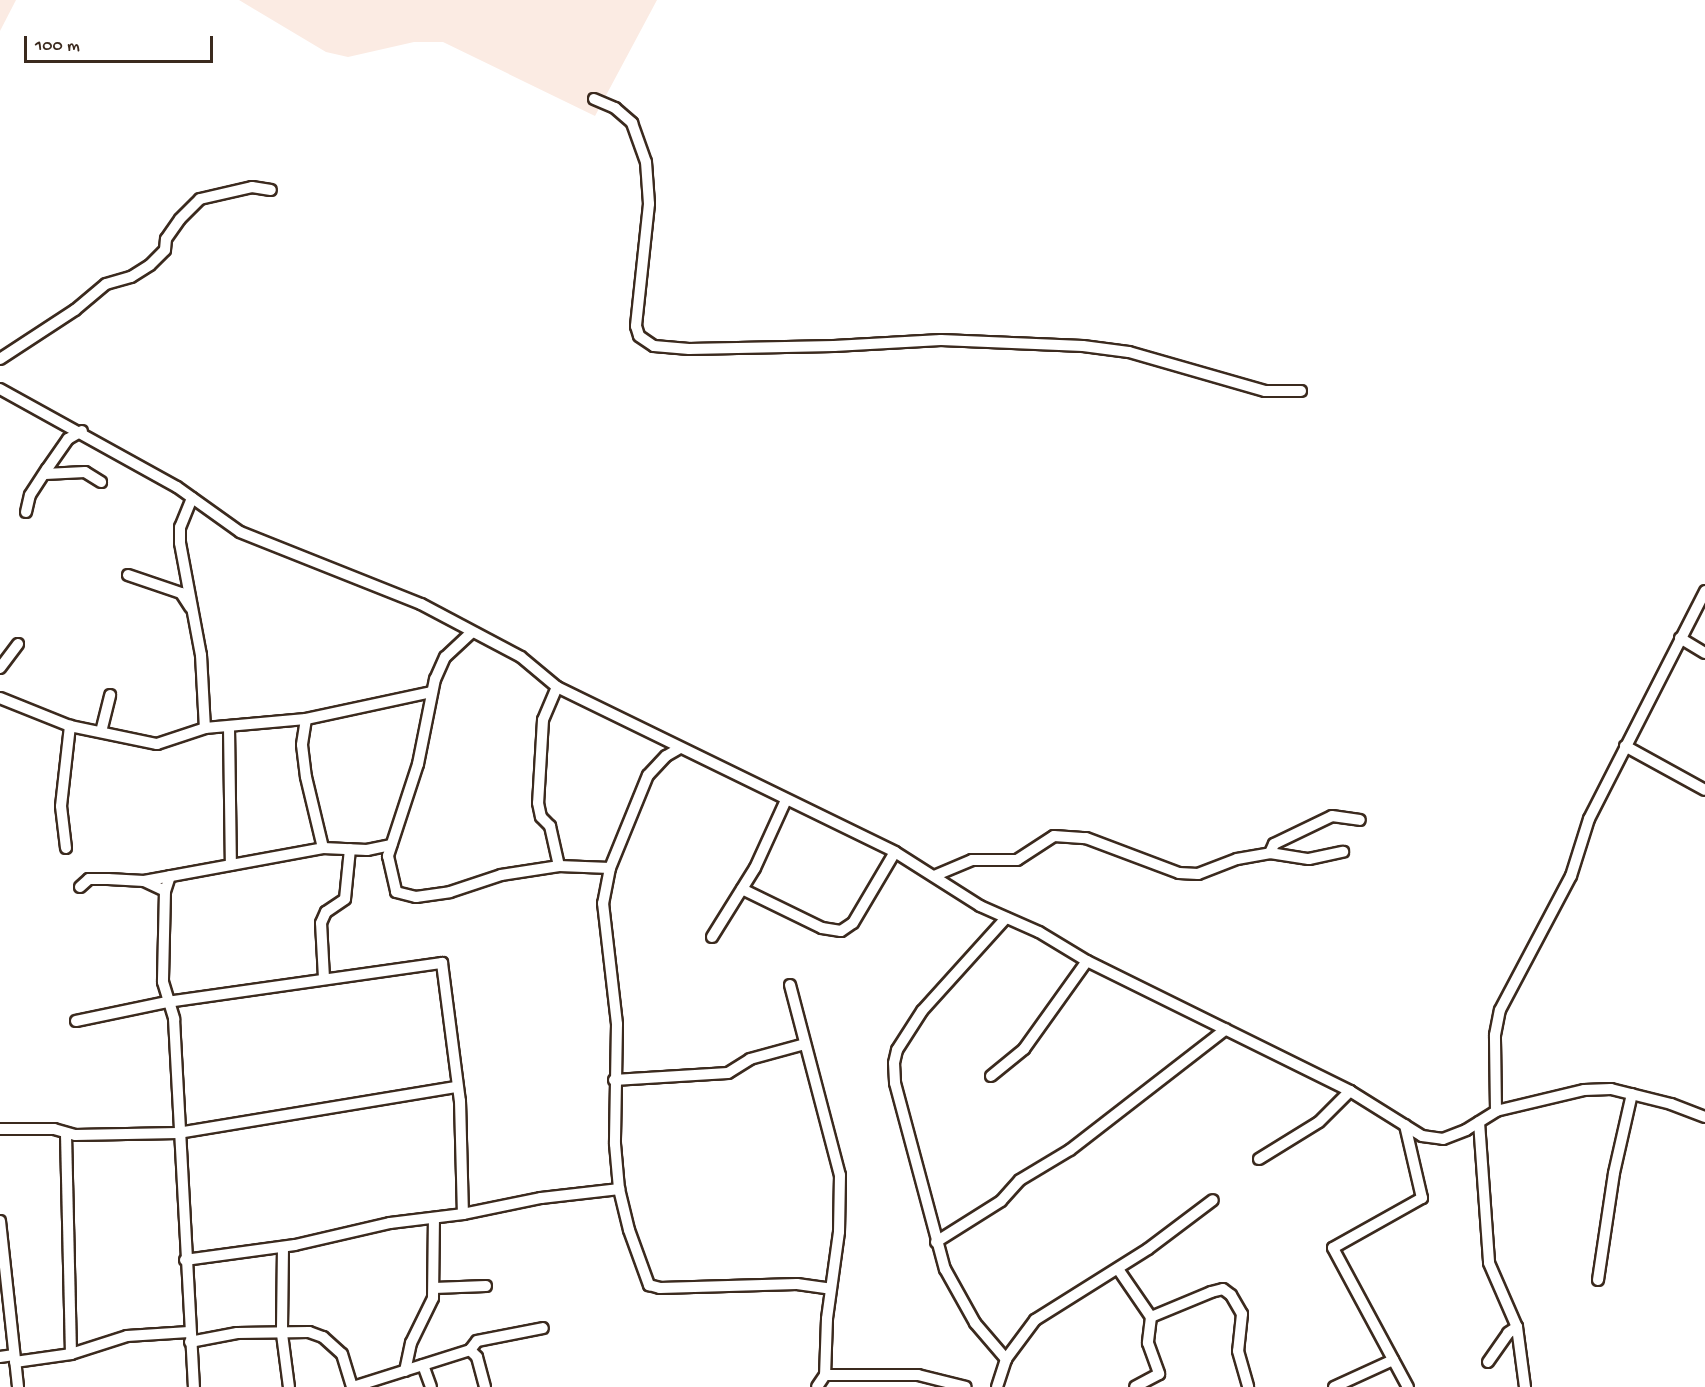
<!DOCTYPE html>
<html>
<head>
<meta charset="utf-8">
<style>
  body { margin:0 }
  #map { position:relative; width:1705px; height:1387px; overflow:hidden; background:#fff; font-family:"Gochi Hand",sans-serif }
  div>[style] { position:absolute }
  .built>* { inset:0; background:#fbebe3 }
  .roads { filter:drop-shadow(2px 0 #3b2a1e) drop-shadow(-2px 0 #3b2a1e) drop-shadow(0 2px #3b2a1e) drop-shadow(0 -2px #3b2a1e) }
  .street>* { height:10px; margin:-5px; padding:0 5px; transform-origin:5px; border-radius:5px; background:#fff }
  span { translate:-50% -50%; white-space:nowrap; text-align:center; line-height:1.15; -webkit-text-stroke:6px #fff; paint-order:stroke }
  .scale { position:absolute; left:24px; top:36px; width:189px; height:27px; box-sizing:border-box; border:3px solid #3b2a1e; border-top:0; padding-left:8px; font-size:18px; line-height:21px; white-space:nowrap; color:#3b2a1e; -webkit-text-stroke:4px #fff; paint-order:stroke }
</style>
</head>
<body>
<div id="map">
  <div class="built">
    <div style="clip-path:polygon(0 0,16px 0,0 31px)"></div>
    <div style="clip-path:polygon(239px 0,657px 0,595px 116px,443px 42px,414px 42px,348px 57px,326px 52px)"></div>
  </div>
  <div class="roads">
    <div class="street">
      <div style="left:594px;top:99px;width:23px;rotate:23deg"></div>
      <div style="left:615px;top:108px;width:23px;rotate:41deg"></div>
      <div style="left:632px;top:123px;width:41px;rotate:70.3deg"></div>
      <div style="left:646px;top:162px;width:42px;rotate:85.9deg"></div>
      <div style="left:649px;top:204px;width:123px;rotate:96.1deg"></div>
      <div style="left:636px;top:326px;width:10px;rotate:73deg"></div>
      <div style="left:639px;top:336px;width:18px;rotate:34deg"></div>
      <div style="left:654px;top:346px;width:35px;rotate:5deg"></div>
      <div style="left:689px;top:349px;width:145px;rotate:-1.2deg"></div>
      <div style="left:834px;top:346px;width:107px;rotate:-3.2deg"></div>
      <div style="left:941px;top:340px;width:142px;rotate:2.4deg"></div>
      <div style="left:1083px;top:346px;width:46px;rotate:7.4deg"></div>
      <div style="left:1129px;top:352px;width:141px;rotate:16deg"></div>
      <div style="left:1265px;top:391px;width:36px"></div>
      <div style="left:0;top:359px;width:90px;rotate:-33.2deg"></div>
      <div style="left:75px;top:310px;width:40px;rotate:-40deg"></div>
      <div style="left:106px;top:284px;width:26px;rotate:-16deg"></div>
      <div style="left:131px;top:277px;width:22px;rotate:-32deg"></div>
      <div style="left:150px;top:265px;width:21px;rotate:-45deg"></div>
      <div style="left:165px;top:250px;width:11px;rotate:-85deg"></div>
      <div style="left:166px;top:239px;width:24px;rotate:-55deg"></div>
      <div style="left:180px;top:219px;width:28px;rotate:-45deg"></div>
      <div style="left:200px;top:199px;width:53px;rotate:-13deg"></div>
      <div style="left:252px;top:187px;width:19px;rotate:9deg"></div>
      <div style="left:0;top:389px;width:202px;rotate:29deg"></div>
      <div style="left:177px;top:487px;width:77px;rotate:35.5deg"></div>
      <div style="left:240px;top:532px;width:195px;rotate:21.7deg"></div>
      <div style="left:421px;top:604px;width:113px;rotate:27.9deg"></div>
      <div style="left:521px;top:657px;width:47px;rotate:39.8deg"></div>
      <div style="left:557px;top:687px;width:376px;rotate:26deg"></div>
      <div style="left:895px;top:852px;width:101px;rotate:32.4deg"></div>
      <div style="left:980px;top:906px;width:64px;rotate:23.8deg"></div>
      <div style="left:1039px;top:932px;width:56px;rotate:31.1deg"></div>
      <div style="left:1087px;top:961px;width:293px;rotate:26.3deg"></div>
      <div style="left:1350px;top:1091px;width:85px;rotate:32deg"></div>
      <div style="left:1422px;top:1136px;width:21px;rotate:8deg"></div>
      <div style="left:1443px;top:1139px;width:25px;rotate:-21deg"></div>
      <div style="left:1466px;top:1130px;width:36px;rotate:-32deg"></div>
      <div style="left:1496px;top:1111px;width:76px;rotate:-90.8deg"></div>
      <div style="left:1495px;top:1035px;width:25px;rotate:-79deg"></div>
      <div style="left:1500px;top:1010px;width:152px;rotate:-62.1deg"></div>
      <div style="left:1571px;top:876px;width:60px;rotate:-72.5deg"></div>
      <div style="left:1589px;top:819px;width:256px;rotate:-63deg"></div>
      <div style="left:45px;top:474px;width:40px;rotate:-2.9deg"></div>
      <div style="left:85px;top:472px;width:19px;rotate:32deg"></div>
      <div style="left:192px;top:498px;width:31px;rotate:112deg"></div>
      <div style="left:180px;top:527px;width:16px;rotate:90deg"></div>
      <div style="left:180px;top:543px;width:114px;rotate:79.4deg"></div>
      <div style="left:201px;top:655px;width:73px;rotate:86.9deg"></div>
      <div style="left:26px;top:512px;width:17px;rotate:-77deg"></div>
      <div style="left:30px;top:495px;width:31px;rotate:-57deg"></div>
      <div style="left:47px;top:469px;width:37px;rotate:-55deg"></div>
      <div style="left:68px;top:439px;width:16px;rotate:-30deg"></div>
      <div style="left:128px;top:575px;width:56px;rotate:18.8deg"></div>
      <div style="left:181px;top:593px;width:17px;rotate:57deg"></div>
      <div style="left:471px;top:633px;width:35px;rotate:137deg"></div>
      <div style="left:445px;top:657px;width:24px;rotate:114deg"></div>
      <div style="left:435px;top:679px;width:87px;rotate:101.3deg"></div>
      <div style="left:418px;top:764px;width:97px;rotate:108.1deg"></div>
      <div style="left:388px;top:856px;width:37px;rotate:77deg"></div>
      <div style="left:396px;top:892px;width:21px;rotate:14deg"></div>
      <div style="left:416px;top:897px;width:34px;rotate:-8deg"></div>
      <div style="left:450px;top:892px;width:54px;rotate:-18.4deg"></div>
      <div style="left:501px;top:875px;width:59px;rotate:-8.8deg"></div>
      <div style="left:559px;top:866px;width:51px;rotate:2.2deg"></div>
      <div style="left:1680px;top:638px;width:29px;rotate:31deg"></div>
      <div style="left:0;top:668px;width:30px;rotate:-53deg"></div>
      <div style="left:557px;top:687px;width:36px;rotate:113deg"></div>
      <div style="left:543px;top:720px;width:83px;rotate:93.4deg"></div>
      <div style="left:538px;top:803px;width:14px;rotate:78deg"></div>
      <div style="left:541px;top:817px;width:13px;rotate:45deg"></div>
      <div style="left:550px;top:826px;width:41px;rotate:77.3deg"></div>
      <div style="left:0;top:698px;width:75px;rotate:21.8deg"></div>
      <div style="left:70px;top:726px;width:89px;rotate:11.7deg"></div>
      <div style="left:157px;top:744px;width:51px;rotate:-18.4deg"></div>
      <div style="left:205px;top:728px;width:101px;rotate:-5.1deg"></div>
      <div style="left:306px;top:719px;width:129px;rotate:-12.1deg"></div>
      <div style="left:306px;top:719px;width:26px;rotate:99deg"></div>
      <div style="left:302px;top:745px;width:32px;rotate:83deg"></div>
      <div style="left:306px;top:777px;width:73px;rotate:76.5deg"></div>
      <div style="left:229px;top:728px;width:137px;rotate:89.2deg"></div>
      <div style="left:101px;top:732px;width:38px;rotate:-76deg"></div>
      <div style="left:1625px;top:746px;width:91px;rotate:28.8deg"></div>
      <div style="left:680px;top:748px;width:16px;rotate:150deg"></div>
      <div style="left:666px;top:756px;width:26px;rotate:133deg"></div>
      <div style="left:648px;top:775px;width:100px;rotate:112.2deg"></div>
      <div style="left:610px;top:868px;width:36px;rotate:101deg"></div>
      <div style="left:603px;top:903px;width:122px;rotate:83.4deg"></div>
      <div style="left:617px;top:1024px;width:120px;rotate:91deg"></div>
      <div style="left:615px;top:1144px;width:45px;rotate:84.9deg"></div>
      <div style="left:619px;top:1189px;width:42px;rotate:76.3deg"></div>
      <div style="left:629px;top:1230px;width:59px;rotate:70deg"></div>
      <div style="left:649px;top:1285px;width:11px;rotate:15deg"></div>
      <div style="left:660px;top:1288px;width:137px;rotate:-1.7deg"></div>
      <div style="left:797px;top:1284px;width:34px;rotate:8deg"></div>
      <div style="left:66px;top:848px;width:42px;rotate:-96.8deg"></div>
      <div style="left:61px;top:806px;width:81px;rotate:-83.6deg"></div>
      <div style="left:1270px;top:853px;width:10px;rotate:-66deg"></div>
      <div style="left:1274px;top:844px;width:64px;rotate:-25.8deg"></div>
      <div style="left:1332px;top:816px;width:28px;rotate:8deg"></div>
      <div style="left:170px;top:876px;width:16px;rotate:108deg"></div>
      <div style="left:165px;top:891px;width:91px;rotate:91.3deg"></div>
      <div style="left:163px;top:982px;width:39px;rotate:73deg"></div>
      <div style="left:174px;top:1019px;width:369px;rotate:86.9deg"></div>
      <div style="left:934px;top:876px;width:41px;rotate:-22.8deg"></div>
      <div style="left:972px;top:860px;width:45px"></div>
      <div style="left:1017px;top:860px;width:44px;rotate:-33deg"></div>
      <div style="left:1054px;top:836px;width:32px;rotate:4deg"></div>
      <div style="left:1086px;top:838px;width:99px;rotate:20.6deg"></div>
      <div style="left:1179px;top:873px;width:19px;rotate:3deg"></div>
      <div style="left:1198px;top:874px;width:42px;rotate:-21deg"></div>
      <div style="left:1237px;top:859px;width:34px;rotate:-10deg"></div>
      <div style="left:1270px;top:853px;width:39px;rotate:9deg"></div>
      <div style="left:1309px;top:859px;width:35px;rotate:-12deg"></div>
      <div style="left:144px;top:881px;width:182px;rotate:-10.4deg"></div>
      <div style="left:323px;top:848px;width:44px;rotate:2.6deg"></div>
      <div style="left:367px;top:850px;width:25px;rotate:-12deg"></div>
      <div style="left:80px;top:887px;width:12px;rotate:-42deg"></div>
      <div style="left:89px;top:879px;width:19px"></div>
      <div style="left:108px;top:879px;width:36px;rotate:3deg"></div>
      <div style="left:144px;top:881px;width:23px;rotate:25deg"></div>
      <div style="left:742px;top:889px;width:89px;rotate:26deg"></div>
      <div style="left:822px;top:928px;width:19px;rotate:9deg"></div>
      <div style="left:841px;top:931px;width:14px;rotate:-34deg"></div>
      <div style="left:853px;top:923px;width:82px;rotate:-59.4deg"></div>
      <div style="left:1006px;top:918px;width:125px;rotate:132.1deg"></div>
      <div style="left:922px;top:1011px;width:46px;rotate:122.7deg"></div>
      <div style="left:897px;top:1050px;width:13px;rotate:103deg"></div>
      <div style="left:894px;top:1063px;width:20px;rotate:87deg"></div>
      <div style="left:895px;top:1083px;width:193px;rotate:75deg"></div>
      <div style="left:945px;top:1269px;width:62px;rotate:60.9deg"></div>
      <div style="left:975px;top:1323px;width:48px;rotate:49.3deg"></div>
      <div style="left:712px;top:937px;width:81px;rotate:-58.1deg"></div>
      <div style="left:755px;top:868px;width:75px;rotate:-65.5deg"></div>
      <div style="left:324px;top:978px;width:55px;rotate:-93.1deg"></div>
      <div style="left:321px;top:923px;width:12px;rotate:-66deg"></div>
      <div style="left:326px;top:912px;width:23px;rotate:-34deg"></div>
      <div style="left:345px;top:899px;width:50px;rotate:-84.3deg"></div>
      <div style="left:790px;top:985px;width:196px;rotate:75.3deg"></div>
      <div style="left:840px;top:1175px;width:57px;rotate:91deg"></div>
      <div style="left:839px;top:1232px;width:88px;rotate:97.9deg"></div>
      <div style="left:827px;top:1319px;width:56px;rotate:92deg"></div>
      <div style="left:825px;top:1375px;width:14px;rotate:124deg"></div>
      <div style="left:76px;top:1021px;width:93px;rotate:-11.8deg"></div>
      <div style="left:167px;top:1002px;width:278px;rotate:-8.1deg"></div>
      <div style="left:442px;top:963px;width:139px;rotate:82.6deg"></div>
      <div style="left:460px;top:1101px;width:113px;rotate:88.5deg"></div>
      <div style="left:991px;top:1076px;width:43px;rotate:-39.3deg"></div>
      <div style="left:1024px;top:1049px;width:108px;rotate:-54.4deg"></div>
      <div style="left:614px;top:1080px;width:114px;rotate:-3.5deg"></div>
      <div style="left:728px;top:1073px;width:26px;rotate:-32deg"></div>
      <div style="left:750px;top:1059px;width:57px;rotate:-15.3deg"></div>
      <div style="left:1496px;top:1111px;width:90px;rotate:-13.4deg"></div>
      <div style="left:1584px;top:1090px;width:27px;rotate:-2deg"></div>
      <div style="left:1611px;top:1089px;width:62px;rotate:14deg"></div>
      <div style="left:1671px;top:1104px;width:36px;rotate:21deg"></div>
      <div style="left:1479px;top:1122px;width:141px;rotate:85.9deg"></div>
      <div style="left:1489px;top:1263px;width:70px;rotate:66.4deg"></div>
      <div style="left:1517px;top:1327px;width:61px;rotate:82.4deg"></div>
      <div style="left:1405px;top:1125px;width:75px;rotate:76.9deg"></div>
      <div style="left:1422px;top:1198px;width:102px;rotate:150.7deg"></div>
      <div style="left:1333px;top:1248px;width:158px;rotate:61.7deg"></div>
      <div style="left:0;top:1129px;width:54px"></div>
      <div style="left:54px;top:1129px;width:22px;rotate:16deg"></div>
      <div style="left:75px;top:1135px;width:103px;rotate:-1.1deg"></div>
      <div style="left:178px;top:1133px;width:283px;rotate:-9.4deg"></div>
      <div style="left:66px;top:1134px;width:220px;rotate:88.7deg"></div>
      <div style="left:1259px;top:1159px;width:70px;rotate:-31.7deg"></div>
      <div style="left:1319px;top:1122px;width:44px;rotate:-45deg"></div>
      <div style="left:0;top:1221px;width:167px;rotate:83.8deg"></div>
      <div style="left:936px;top:1242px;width:77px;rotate:-32.2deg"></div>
      <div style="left:1001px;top:1201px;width:28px;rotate:-48deg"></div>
      <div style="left:1020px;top:1180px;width:58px;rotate:-31deg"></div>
      <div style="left:1070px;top:1150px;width:197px;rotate:-37.8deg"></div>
      <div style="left:283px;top:1247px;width:87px;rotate:90.7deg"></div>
      <div style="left:282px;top:1334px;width:53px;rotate:82.5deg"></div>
      <div style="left:185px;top:1260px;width:111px;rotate:-7.8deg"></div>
      <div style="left:295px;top:1245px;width:98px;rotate:-13deg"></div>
      <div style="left:390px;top:1223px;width:74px;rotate:-7deg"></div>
      <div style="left:463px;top:1214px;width:80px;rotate:-11.6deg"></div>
      <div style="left:541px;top:1198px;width:79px;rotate:-6.6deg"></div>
      <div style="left:1118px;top:1269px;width:58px;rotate:55.5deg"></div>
      <div style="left:1151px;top:1317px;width:26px;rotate:97deg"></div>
      <div style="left:1148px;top:1343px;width:33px;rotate:70deg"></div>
      <div style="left:1159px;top:1374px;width:27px;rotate:152deg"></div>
      <div style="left:1598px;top:1280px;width:108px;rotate:-81.5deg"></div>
      <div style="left:1614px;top:1173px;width:81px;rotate:-77.2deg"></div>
      <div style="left:434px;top:1288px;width:52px;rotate:-2.2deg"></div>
      <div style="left:1151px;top:1317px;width:65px;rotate:-22.6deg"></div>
      <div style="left:1211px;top:1292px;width:12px;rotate:-14deg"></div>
      <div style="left:1223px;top:1289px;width:10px;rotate:37deg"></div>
      <div style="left:1231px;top:1295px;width:22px;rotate:60deg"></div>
      <div style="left:1242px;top:1314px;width:37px;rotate:96deg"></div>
      <div style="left:1238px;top:1351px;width:37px;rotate:74deg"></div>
      <div style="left:190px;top:1342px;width:48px;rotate:-10.8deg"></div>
      <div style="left:237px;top:1333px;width:72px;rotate:-0.8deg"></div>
      <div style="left:309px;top:1332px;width:15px;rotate:20deg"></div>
      <div style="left:323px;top:1337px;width:25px;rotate:42deg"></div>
      <div style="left:342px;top:1354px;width:34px;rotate:73deg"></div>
      <div style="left:470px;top:1350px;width:10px;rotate:45deg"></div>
      <div style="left:477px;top:1357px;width:31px;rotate:75deg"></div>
      <div style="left:0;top:1357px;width:14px;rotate:-8deg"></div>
      <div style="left:15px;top:1362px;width:57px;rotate:-8.1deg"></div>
      <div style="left:71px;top:1354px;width:59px;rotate:-17.8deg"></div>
      <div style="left:127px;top:1336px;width:62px;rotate:-3.7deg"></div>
      <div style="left:1488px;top:1362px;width:35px;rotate:-55deg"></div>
      <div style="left:1508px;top:1333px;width:11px;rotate:-34deg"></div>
      <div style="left:423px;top:1365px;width:23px;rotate:70deg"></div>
      <div style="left:405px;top:1371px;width:29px;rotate:-78deg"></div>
      <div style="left:411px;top:1343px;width:50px;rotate:-63.9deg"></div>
      <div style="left:433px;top:1298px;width:80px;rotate:-89.3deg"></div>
      <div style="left:825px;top:1375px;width:93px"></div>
      <div style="left:918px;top:1375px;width:49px;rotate:14deg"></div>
      <div style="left:353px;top:1387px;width:123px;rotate:-17.5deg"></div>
      <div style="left:470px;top:1350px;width:11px;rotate:-52deg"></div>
      <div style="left:477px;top:1341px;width:67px;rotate:-11.1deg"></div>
      <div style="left:997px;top:1387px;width:29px;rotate:-72deg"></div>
      <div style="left:1006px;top:1359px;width:49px;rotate:-53.4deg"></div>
      <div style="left:1035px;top:1320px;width:133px;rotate:-32.1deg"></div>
      <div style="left:1148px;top:1249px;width:81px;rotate:-37deg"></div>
      <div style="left:1334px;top:1387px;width:65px;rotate:-24.6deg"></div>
    </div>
  </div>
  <div class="scale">100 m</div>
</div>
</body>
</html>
